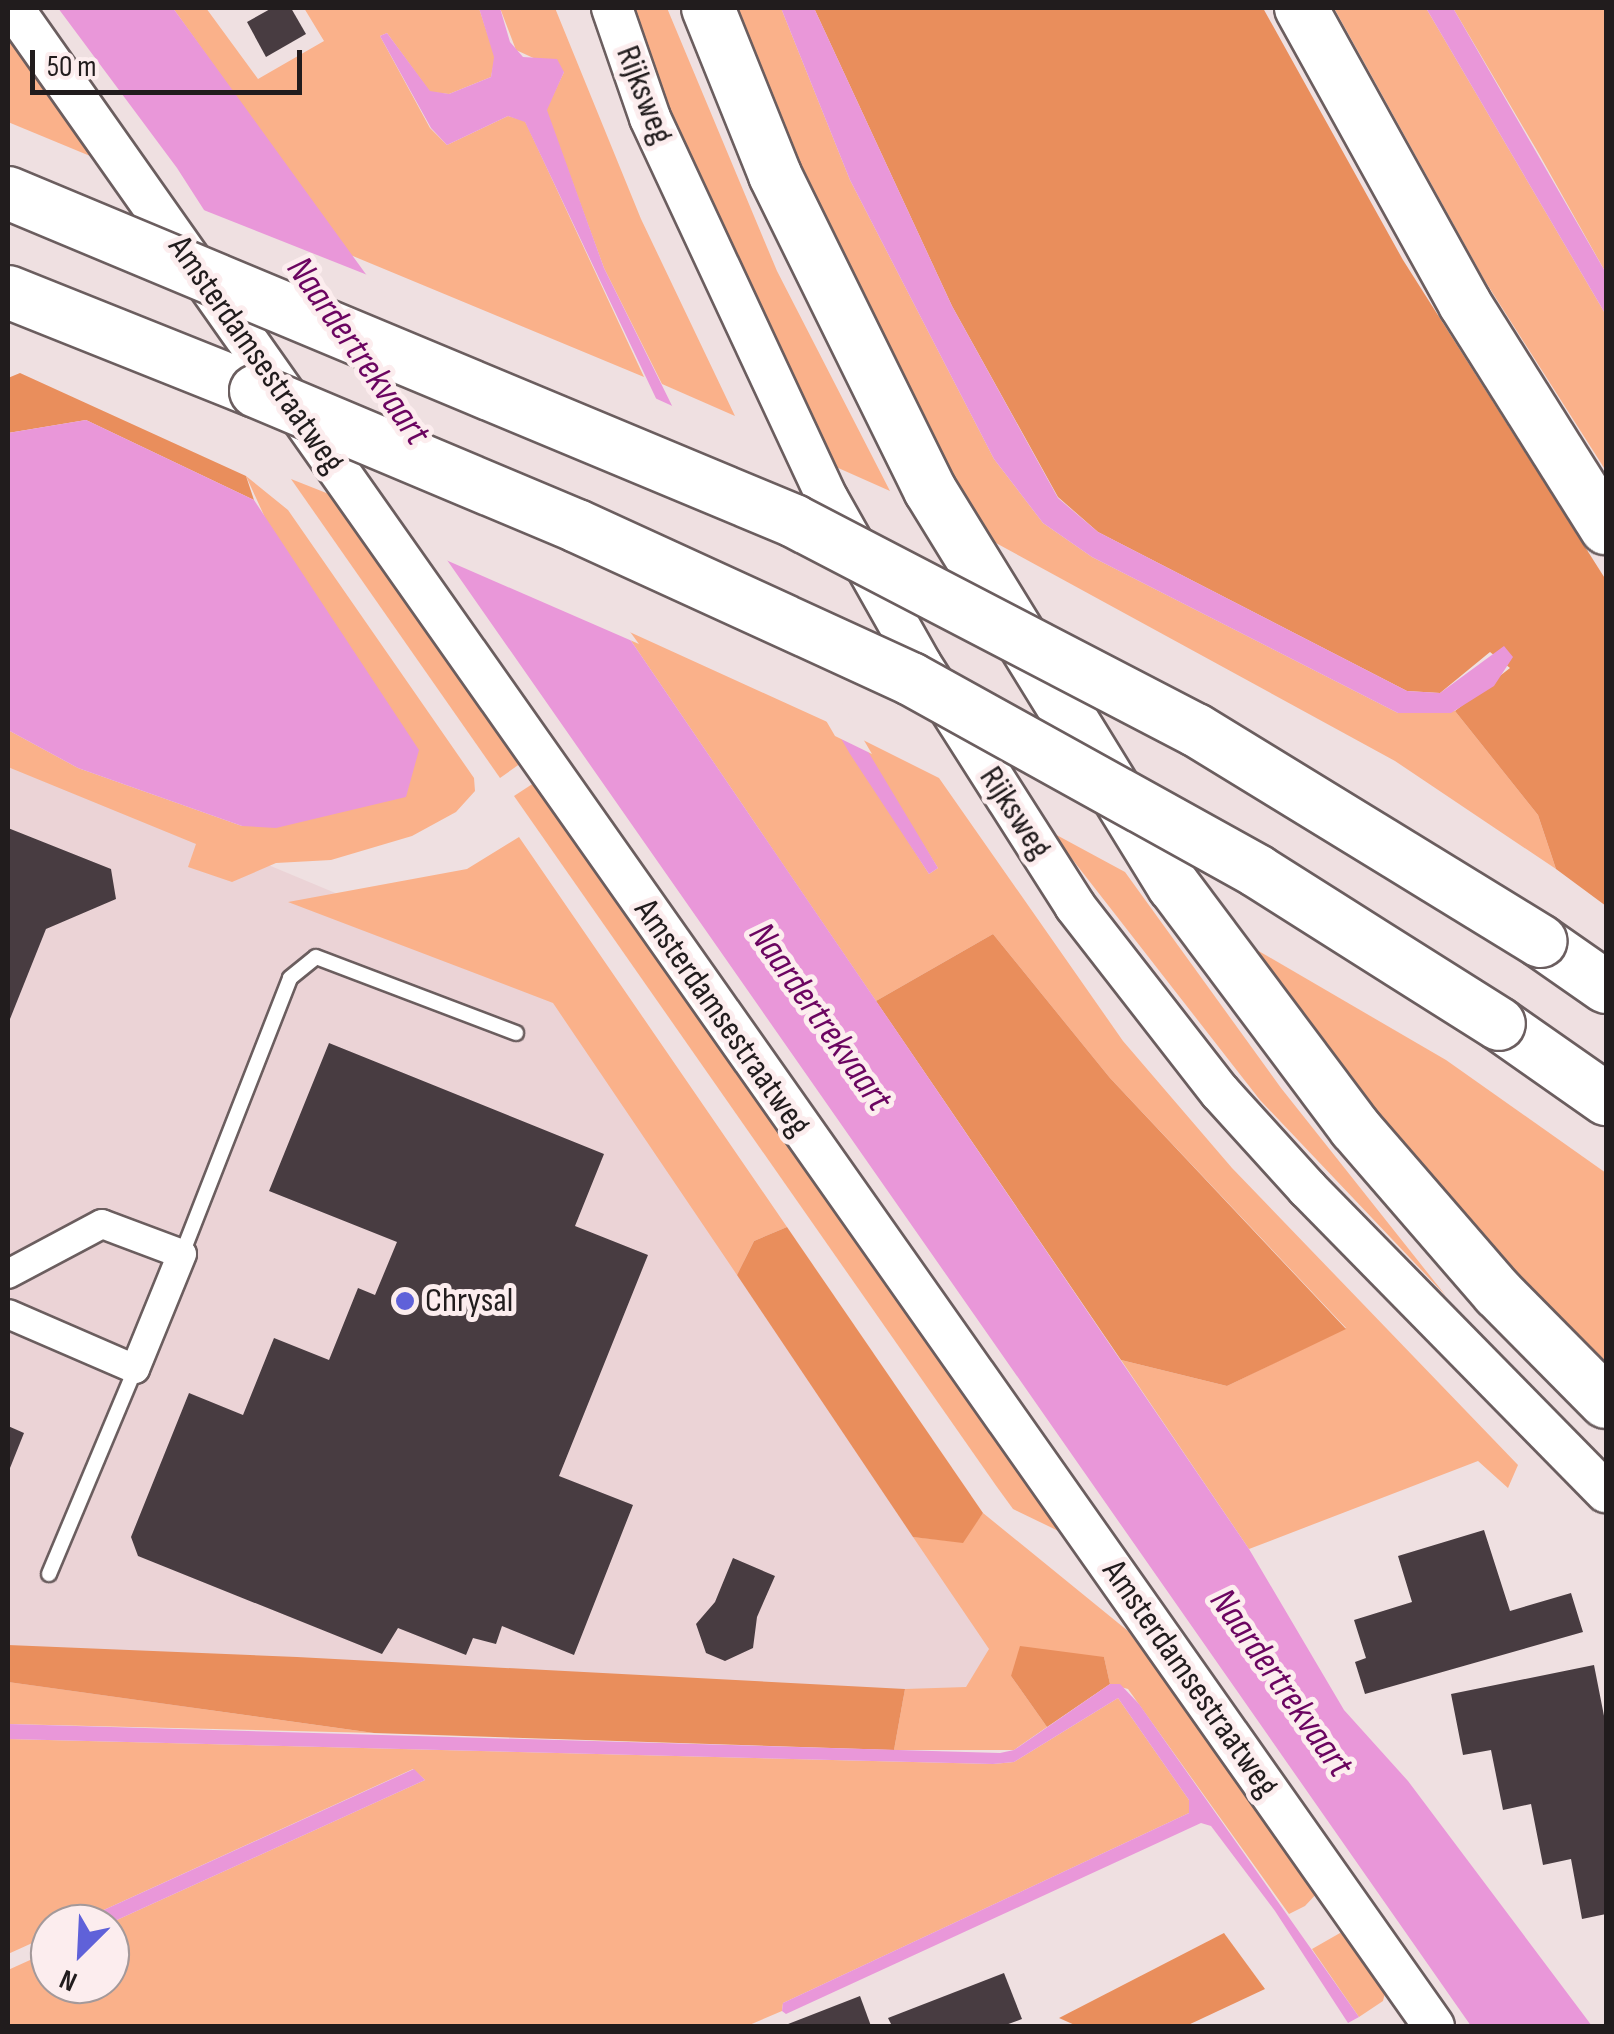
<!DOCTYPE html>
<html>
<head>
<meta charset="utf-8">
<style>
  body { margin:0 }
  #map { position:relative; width:1614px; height:2034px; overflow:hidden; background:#efe0e1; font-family:"Sofia Sans Condensed",sans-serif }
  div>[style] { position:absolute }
  .built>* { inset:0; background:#ebd3d6 }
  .green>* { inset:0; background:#fab18a }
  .forest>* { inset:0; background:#e98e5c }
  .water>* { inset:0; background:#e997d9 }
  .pier>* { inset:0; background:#efe0e1 }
  .building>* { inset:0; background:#483c41 }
  .roads { filter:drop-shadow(2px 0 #6b5e5f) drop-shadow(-2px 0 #6b5e5f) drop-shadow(0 2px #6b5e5f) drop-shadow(0 -2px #6b5e5f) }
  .lane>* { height:14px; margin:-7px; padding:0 7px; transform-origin:7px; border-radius:7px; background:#fff }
  .street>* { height:28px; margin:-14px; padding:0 14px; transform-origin:14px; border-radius:14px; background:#fff }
  .secondary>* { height:40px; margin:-20px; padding:0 20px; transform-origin:20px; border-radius:20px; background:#fff }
  .highway>* { height:52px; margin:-26px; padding:0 26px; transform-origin:26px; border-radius:26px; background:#fff }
  .bridges { filter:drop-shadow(2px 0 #6b5e5f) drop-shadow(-2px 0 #6b5e5f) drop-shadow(0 2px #6b5e5f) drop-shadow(0 -2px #6b5e5f) }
  .highway-bridge>* { height:52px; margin:-26px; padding:0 26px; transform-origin:26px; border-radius:26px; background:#fff }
  .dots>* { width:28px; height:28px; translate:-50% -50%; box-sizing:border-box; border:5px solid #fcedee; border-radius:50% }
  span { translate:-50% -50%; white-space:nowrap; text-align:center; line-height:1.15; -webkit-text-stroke:10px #fcedee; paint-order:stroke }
  .street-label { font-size:35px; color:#211c1d }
  .poi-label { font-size:35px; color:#211c1d }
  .left { translate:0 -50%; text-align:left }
  .water-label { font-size:38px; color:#6b0560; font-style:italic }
  .frame { position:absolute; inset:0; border:10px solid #211c1d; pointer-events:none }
  .north { position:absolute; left:30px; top:1904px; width:100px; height:100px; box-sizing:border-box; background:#fcedee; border:2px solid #a4999a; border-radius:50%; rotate:204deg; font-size:28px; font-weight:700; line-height:40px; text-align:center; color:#211c1d }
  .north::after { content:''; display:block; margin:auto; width:35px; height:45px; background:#5f61d9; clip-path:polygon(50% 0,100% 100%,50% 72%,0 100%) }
  .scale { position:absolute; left:30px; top:50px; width:272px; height:45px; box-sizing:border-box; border:5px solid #211c1d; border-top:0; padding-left:12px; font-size:30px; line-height:35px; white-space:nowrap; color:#211c1d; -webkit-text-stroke:8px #fcedee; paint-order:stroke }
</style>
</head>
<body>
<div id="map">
  <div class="built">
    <div style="clip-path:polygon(8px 756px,548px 982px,998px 1622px,988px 1695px,8px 1713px)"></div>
  </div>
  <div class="green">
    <div style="clip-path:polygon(173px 8px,206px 8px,258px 79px,324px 41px,304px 8px,479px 8px,495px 57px,491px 77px,449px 94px,430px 92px,387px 33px,380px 36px,430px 128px,447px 145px,508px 116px,525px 121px,644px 377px,348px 254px)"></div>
    <div style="clip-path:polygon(500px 8px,555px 8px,641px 219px,735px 416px,662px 384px,604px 268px,546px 110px,564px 72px,516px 50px)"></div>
    <div style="clip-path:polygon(629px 8px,667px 8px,777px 271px,890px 491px,836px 467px,683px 146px)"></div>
    <div style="clip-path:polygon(733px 8px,781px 8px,850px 180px,994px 459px,1043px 523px,1092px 557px,1398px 713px,1455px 711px,1538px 815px,1556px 869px,1395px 761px,983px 536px,797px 165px)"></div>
    <div style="clip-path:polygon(1334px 8px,1426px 8px,1606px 315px,1606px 471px,1485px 281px)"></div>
    <div style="clip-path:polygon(1453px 8px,1606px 8px,1606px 273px,1539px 154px)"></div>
    <div style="clip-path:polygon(8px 24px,107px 163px,8px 122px)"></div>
    <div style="clip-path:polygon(246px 476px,288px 510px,474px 778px,475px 791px,456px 812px,412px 836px,331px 860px,276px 863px,232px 882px,188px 867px,196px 844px,8px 767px,8px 730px,78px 768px,242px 826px,267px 522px)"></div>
    <div style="clip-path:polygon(291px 479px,339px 498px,524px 761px,500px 778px)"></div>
    <div style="clip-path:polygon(623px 629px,834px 725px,929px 874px,938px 868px,855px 736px,939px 778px,1123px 1041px,1232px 1168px,1518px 1465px,1508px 1488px,1478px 1461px,1249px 1549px,1121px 1360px,1227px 1386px,1346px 1328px,1110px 1078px,993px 934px,876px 1001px)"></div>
    <div style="clip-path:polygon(537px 781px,1075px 1539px,1013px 1509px,997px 1487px,514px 796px)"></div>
    <div style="clip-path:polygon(1051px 832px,1125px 872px,1281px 1088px,1446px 1296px,1260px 1100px)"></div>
    <div style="clip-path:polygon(519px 837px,787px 1227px,754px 1241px,737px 1275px,553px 1003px,288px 902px,467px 869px)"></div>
    <div style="clip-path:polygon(1238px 939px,1446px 1060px,1606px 1173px,1606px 1369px,1412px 1160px)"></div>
    <div style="clip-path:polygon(983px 1513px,1128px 1631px,1319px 1891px,1305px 1906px,1289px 1914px,1128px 1689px,1110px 1684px,1104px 1657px,1011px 1676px,1047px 1727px,1014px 1750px,894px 1750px,905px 1689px,966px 1687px,989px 1649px,913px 1537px,962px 1542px)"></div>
    <div style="clip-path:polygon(8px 1682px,374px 1733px,8px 1724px)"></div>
    <div style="clip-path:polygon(1118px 1698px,1189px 1800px,1189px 1813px,783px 2003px,782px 2011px,747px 2026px,8px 2026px,8px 1970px,50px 1951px,50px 1984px,110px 1984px,108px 1924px,425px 1780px,413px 1769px,73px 1924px,50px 1924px,50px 1935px,8px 1954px,8px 1739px,993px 1764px,1014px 1762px)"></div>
    <div style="clip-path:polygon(1340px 1933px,1354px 1935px,1388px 1981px,1383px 2001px,1359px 2017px,1312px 1949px)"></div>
  </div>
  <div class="forest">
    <div style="clip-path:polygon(814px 8px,1263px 8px,1403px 260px,1606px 580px,1606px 906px,1556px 869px,1538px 815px,1455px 711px,1510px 668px,1490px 652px,1440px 693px,1407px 691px,1098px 532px,1058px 497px,952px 306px)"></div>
    <div style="clip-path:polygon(20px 373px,246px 476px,254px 500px,86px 420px,8px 433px,8px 378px)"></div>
    <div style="clip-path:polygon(993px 934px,1110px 1078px,1346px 1329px,1227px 1386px,1121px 1360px,876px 1001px)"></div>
    <div style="clip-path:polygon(787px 1227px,983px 1513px,963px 1543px,913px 1537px,737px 1275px,754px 1241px)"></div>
    <div style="clip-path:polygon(8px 1645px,297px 1657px,905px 1689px,894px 1750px,374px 1733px,8px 1682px)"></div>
    <div style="clip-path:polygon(1020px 1646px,1104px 1657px,1110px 1684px,1047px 1727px,1011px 1676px)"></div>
    <div style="clip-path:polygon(1224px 1933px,1265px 1989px,1186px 2026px,1077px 2026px,1059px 2018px)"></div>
  </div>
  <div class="water">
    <div style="clip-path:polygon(58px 8px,173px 8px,623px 629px,1249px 1549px,1344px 1710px,1408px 1781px,1592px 2026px,1471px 2026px,440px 550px,303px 364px,177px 168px)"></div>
    <div style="clip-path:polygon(479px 8px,500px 8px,510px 42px,523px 57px,557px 59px,564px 72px,547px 110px,604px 268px,726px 515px,938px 868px,929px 874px,850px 754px,707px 506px,525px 122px,508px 116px,447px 145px,431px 128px,380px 36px,387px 33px,430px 91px,449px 94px,491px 77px,494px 57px)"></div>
    <div style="clip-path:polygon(781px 8px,814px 8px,952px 306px,1058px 498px,1098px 532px,1407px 691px,1440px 693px,1504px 646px,1513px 657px,1494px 686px,1451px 713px,1398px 713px,1092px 557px,1043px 523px,994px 459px,850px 180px)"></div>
    <div style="clip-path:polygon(1426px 8px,1453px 8px,1606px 273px,1606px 315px)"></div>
    <div style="clip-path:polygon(86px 420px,254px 500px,419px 750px,406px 797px,276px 828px,242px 826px,78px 768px,8px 730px,8px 433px)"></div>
    <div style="clip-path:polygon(1110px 1684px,1120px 1684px,1139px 1704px,1359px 2017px,1348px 2023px,1275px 1911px,1211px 1826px,1201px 1823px,786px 2014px,782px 2011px,783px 2003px,1189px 1813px,1189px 1800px,1118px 1698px,1014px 1762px,993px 1764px,8px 1739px,8px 1724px,1000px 1753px,1014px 1750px)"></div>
    <div style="clip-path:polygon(414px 1769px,425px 1780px,108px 1924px,73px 1924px)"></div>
  </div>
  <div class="pier">
    <div style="clip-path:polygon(196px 207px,370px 276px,639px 644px,439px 557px,299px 367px)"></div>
    <div style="clip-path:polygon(646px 394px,679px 409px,730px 513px,872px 754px,835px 736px,703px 509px)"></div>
  </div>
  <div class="building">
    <div style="clip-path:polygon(272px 8px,291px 8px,306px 34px,266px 57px,247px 22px)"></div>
    <div style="clip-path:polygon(8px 828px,111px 869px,116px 899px,46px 929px,8px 1024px)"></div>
    <div style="clip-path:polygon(329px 1043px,604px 1154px,575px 1226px,648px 1255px,559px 1476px,633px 1505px,574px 1655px,502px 1626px,496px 1644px,473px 1638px,466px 1655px,398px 1628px,382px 1654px,138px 1556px,131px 1537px,189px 1393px,243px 1415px,274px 1338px,329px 1360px,358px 1288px,375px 1295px,397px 1242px,269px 1191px)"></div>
    <div style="clip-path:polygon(8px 1426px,24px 1433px,8px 1473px)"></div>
    <div style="clip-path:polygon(1484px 1530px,1510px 1611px,1571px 1593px,1583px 1632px,1365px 1694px,1355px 1662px,1366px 1658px,1354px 1620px,1412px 1602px,1398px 1556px)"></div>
    <div style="clip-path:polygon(733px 1558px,775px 1576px,757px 1617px,753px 1648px,725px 1661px,706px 1653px,696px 1624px,715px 1602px)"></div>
    <div style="clip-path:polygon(1594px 1665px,1606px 1726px,1606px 1914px,1582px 1919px,1571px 1859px,1543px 1865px,1531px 1804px,1503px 1810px,1491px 1750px,1463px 1755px,1451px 1694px)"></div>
    <div style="clip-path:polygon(1004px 1973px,1022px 2019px,1003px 2026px,892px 2026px,888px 2018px)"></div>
    <div style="clip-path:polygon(860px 1996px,871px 2026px,783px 2026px)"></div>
  </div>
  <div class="roads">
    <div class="lane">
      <div style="left:182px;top:1254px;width:296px;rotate:-68.6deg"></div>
      <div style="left:290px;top:978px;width:33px;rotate:-39deg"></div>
      <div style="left:316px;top:957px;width:214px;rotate:20.8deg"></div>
      <div style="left:49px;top:1574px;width:222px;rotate:-67.2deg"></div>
    </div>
    <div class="street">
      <div style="left:8px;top:1274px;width:106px;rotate:-28deg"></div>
      <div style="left:102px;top:1224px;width:85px;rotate:20.6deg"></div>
      <div style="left:182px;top:1254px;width:124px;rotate:112.2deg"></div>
      <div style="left:135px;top:1369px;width:138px;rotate:-156.6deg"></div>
    </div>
    <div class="secondary">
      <div style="left:13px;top:8px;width:2468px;rotate:54.85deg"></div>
      <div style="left:612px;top:8px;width:116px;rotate:70.9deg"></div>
      <div style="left:650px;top:118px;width:421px;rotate:65deg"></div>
      <div style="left:828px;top:499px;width:189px;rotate:60.6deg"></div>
      <div style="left:921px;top:664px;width:287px;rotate:57.5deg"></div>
      <div style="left:1075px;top:906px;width:236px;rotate:52.1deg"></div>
      <div style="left:1220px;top:1092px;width:131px;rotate:47.8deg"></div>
      <div style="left:1308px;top:1189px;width:425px;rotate:45.5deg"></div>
    </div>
    <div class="highway">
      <div style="left:708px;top:8px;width:180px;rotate:68.1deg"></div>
      <div style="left:775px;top:175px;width:351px;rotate:63.8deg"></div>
      <div style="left:930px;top:490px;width:465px;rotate:58.4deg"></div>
      <div style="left:1174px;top:886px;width:302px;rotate:53.2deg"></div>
      <div style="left:1355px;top:1128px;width:218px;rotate:49.1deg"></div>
      <div style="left:1498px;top:1293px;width:153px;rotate:45.3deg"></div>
      <div style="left:1301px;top:8px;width:338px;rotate:61deg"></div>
      <div style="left:1465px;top:304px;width:265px;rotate:57.8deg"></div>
      <div style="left:8px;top:292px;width:267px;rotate:21.8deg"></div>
      <div style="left:1540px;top:941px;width:80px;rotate:34.9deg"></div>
      <div style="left:1499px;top:1024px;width:131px;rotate:35deg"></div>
    </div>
  </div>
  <div class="bridges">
    <div class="highway-bridge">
      <div style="left:8px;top:193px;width:852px;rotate:22.65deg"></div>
      <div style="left:794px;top:521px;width:453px;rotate:27.5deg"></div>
      <div style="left:1196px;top:730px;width:404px;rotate:31.5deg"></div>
      <div style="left:256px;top:391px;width:348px;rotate:22.8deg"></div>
      <div style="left:577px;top:526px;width:367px;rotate:24.6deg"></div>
      <div style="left:911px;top:679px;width:396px;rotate:29deg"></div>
      <div style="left:1257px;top:871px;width:286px;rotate:32.3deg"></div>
    </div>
  </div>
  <div class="dots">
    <div style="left:405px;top:1301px;background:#5f61d9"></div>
  </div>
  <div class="street-label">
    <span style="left:644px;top:95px;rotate:69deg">Rijksweg</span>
    <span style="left:256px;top:355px;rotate:55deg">Amsterdamsestraatweg</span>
    <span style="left:1015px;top:813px;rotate:57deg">Rijksweg</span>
    <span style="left:722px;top:1018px;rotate:55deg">Amsterdamsestraatweg</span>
    <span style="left:1190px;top:1679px;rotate:55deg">Amsterdamsestraatweg</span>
  </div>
  <div class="poi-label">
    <span class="left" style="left:425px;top:1301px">Chrysal</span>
  </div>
  <div class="water-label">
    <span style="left:358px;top:351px;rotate:55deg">Naardertrekvaart</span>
    <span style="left:820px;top:1017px;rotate:55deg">Naardertrekvaart</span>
    <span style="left:1281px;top:1683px;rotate:55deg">Naardertrekvaart</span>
  </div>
  <div class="frame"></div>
  <div class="north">N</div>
  <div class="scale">50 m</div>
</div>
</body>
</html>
